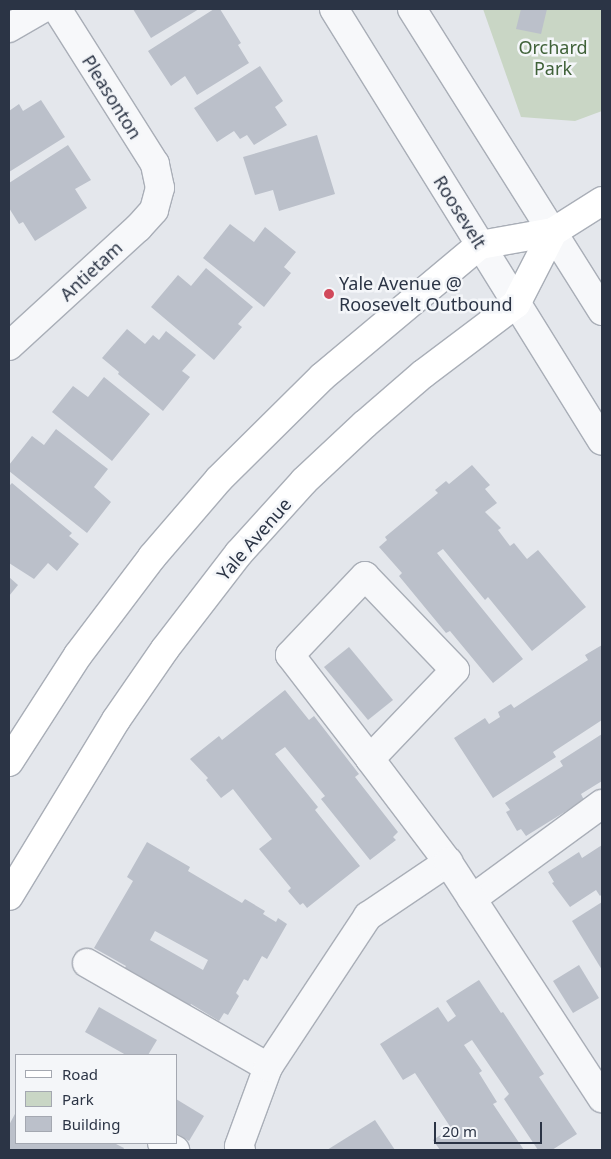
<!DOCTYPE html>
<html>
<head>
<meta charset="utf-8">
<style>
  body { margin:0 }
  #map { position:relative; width:611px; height:1159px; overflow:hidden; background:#e4e7ec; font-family:"Noto Sans",sans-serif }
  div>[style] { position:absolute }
  .green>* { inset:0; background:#c9d6c5 }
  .building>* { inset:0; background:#bbc0ca }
  .roads { filter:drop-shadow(1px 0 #a9aeb7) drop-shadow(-1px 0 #a9aeb7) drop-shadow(0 1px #a9aeb7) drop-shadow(0 -1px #a9aeb7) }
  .minor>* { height:28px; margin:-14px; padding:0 14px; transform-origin:14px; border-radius:14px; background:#f7f8fa }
  .major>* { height:28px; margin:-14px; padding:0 14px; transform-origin:14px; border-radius:14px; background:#fff }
  .dots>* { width:14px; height:14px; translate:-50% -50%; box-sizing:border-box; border:2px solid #f4f6f9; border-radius:50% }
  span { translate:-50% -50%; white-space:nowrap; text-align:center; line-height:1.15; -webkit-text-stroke:5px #f4f6f9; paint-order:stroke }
  .park-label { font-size:18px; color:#3f6138 }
  .street-label { font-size:18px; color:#2b3445 }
  .poi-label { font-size:18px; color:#2b3445 }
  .left { translate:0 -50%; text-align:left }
  .frame { position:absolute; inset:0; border:10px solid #2b3445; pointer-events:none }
  .legend { position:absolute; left:15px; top:1054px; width:162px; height:90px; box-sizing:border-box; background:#f4f6f9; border:1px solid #a4a8b1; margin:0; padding:6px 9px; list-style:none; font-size:15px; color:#2b3445 }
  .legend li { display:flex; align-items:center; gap:10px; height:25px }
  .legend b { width:25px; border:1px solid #a4a8b1 }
  .scale { position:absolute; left:434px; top:1122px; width:108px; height:22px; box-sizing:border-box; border:2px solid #2b3445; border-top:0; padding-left:6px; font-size:15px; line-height:18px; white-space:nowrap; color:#2b3445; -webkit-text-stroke:4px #f4f6f9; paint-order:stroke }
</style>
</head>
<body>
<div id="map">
  <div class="green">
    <div style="clip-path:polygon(483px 9px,602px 9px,602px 111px,575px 121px,521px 117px)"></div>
  </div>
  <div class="building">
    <div style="clip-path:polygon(133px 9px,199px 9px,151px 38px)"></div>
    <div style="clip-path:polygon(214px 9px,220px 9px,241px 43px,238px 45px,249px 63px,197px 95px,185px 76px,171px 86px,148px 51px)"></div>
    <div style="clip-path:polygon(521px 9px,547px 9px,541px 34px,516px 29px)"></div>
    <div style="clip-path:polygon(260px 66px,283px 101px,275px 107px,287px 125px,254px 145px,247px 135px,240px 139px,234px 131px,217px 142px,194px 108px)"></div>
    <div style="clip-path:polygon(41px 100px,65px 137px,9px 172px,9px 111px,19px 104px,23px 111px)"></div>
    <div style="clip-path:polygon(317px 135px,335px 194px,279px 211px,273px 190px,255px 195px,243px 157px)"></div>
    <div style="clip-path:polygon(68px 145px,91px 180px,75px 189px,87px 208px,35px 241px,23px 222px,19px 224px,9px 208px,9px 183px)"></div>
    <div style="clip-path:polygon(230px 224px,254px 242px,265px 227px,296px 252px,284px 267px,291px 273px,264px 307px,203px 258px)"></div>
    <div style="clip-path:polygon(206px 268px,253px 307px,238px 324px,242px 327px,214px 360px,151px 307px,178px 275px,191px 286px)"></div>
    <div style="clip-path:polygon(127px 329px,145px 344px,153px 335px,159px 340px,166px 331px,196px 355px,182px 371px,190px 377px,163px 411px,118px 374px,119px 372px,102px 358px)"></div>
    <div style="clip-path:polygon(104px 377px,150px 414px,112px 461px,52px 412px,73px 386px,88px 397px)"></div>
    <div style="clip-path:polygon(56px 429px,108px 469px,94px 487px,111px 502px,87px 533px,9px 471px,9px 465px,32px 436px,44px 445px)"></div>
    <div style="clip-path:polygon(472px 465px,490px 485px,485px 489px,497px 503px,485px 512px,501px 528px,498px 530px,510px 546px,514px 543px,527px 559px,538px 550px,586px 607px,532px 651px,488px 597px,485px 600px,443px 549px,437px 553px,523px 659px,493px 683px,450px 631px,446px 633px,399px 576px,402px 573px,379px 547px,387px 540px,385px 537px,438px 493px,435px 490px,446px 481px,449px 484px)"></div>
    <div style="clip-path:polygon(12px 483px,72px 533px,69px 536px,79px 544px,57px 571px,48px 563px,34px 579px,9px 563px,9px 486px)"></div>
    <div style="clip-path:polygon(9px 577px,18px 585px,9px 596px)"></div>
    <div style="clip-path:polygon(602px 645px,602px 720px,553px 752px,556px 757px,493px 798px,454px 738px,485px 718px,489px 724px,500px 717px,498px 712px,511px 704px,514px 708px,588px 660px,585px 655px)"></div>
    <div style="clip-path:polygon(349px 647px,393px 700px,368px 720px,324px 667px)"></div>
    <div style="clip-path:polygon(285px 690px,309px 720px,314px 716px,359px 774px,355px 777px,398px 832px,393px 837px,396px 840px,370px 860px,321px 799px,325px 796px,285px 747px,275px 754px,318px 807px,315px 810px,360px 866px,307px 908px,303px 903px,300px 905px,288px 891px,291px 888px,259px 849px,272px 839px,233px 789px,221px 798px,206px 780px,208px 778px,190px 759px,219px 736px,222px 740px)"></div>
    <div style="clip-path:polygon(602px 734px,602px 781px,581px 794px,584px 800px,526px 836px,521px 829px,517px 831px,506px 812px,510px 810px,505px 803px,563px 766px,560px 761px)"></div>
    <div style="clip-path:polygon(evenodd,147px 842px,190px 867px,188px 871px,242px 903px,245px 899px,265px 911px,263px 914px,276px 922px,278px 918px,287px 924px,267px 959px,262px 956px,248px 981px,244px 979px,236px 993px,239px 996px,228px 1015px,224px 1013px,219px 1021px,191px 1004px,188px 1009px,123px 971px,126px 966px,94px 948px,133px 881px,127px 877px,147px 842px,155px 931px,208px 960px,203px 970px,150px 940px,155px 931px)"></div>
    <div style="clip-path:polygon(602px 845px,602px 894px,600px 896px,596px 890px,570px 907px,552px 883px,554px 882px,548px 872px,579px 852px,582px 858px)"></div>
    <div style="clip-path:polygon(602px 902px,602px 970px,572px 921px)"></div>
    <div style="clip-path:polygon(579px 965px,599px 998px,573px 1013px,553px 981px)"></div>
    <div style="clip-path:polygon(479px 980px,501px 1013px,503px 1012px,544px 1074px,539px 1077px,577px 1134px,552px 1150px,538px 1150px,504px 1099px,509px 1094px,472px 1040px,464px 1045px,482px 1071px,479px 1073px,497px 1102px,493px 1104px,524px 1150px,440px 1150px,433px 1140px,451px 1128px,415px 1073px,403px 1080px,380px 1044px,438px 1007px,448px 1022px,456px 1016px,446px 1001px)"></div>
    <div style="clip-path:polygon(99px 1007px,157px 1040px,148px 1055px,126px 1055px,85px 1032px)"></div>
    <div style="clip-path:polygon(176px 1099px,204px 1116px,189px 1141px,176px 1133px)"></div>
    <div style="clip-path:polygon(16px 1112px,16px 1143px,114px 1143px,124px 1148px,123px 1150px,9px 1150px,9px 1125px)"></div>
    <div style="clip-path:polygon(375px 1120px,395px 1150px,327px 1150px)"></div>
  </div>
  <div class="roads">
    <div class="minor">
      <div style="left:334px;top:9px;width:508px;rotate:58.19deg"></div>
      <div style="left:412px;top:9px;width:357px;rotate:57.8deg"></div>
      <div style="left:9px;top:28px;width:38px;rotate:-30deg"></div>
      <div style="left:9px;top:346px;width:175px;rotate:-42.5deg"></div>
      <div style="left:138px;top:228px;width:24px;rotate:-48deg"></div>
      <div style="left:154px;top:210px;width:23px;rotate:-75deg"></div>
      <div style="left:160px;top:188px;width:25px;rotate:-102deg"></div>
      <div style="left:155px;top:164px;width:183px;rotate:-122.3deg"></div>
      <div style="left:370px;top:759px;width:123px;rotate:-46.3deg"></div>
      <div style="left:455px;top:670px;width:130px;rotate:-133.8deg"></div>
      <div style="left:365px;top:576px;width:109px;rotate:133.5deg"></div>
      <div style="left:290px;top:655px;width:131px;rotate:52.4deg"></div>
      <div style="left:370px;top:759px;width:129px;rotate:52.9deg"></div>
      <div style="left:472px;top:899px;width:161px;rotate:-36.2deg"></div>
      <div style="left:87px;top:963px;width:209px;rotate:29.9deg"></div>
      <div style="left:162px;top:1143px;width:15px;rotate:28deg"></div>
      <div style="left:241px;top:1150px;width:4px;rotate:-117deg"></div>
      <div style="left:239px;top:1146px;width:84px;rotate:-69.8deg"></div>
      <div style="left:268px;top:1067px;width:181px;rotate:-56.5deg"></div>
      <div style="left:368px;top:916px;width:97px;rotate:-34deg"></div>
      <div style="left:448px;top:862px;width:282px;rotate:56.9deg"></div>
    </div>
    <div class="major">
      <div style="left:9px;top:762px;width:127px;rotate:-57.2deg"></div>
      <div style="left:78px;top:655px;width:123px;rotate:-52.9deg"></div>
      <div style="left:152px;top:557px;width:103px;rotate:-49.3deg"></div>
      <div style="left:219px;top:479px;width:145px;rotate:-44.7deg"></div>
      <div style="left:322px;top:377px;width:206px;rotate:-39.9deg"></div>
      <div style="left:480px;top:245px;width:74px;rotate:-10.1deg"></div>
      <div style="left:553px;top:232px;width:58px;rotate:-32.3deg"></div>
      <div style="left:9px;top:896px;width:206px;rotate:-58.7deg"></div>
      <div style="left:116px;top:720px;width:86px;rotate:-55.4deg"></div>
      <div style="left:165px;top:649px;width:121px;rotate:-52.4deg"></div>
      <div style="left:239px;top:553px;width:97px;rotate:-47.9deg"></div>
      <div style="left:304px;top:481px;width:83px;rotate:-43.1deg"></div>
      <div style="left:365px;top:424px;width:77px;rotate:-40.8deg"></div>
      <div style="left:423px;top:374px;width:116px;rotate:-37deg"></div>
      <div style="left:516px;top:304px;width:81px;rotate:-62.8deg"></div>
    </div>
  </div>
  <div class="dots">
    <div style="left:329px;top:294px;background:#d1495b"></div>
  </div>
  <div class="park-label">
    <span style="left:553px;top:58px">Orchard<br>Park</span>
  </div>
  <div class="street-label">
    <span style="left:112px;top:97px;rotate:58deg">Pleasonton</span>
    <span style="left:460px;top:212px;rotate:58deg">Roosevelt</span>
    <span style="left:91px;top:271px;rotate:-43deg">Antietam</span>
    <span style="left:254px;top:539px;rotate:-49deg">Yale Avenue</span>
  </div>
  <div class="poi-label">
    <span class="left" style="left:339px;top:294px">Yale Avenue @<br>Roosevelt Outbound</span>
  </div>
  <div class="frame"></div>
  <ul class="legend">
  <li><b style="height:6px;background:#fff"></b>Road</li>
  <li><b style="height:14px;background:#c9d6c5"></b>Park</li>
  <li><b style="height:14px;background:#bbc0ca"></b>Building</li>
  </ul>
  <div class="scale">20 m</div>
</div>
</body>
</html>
